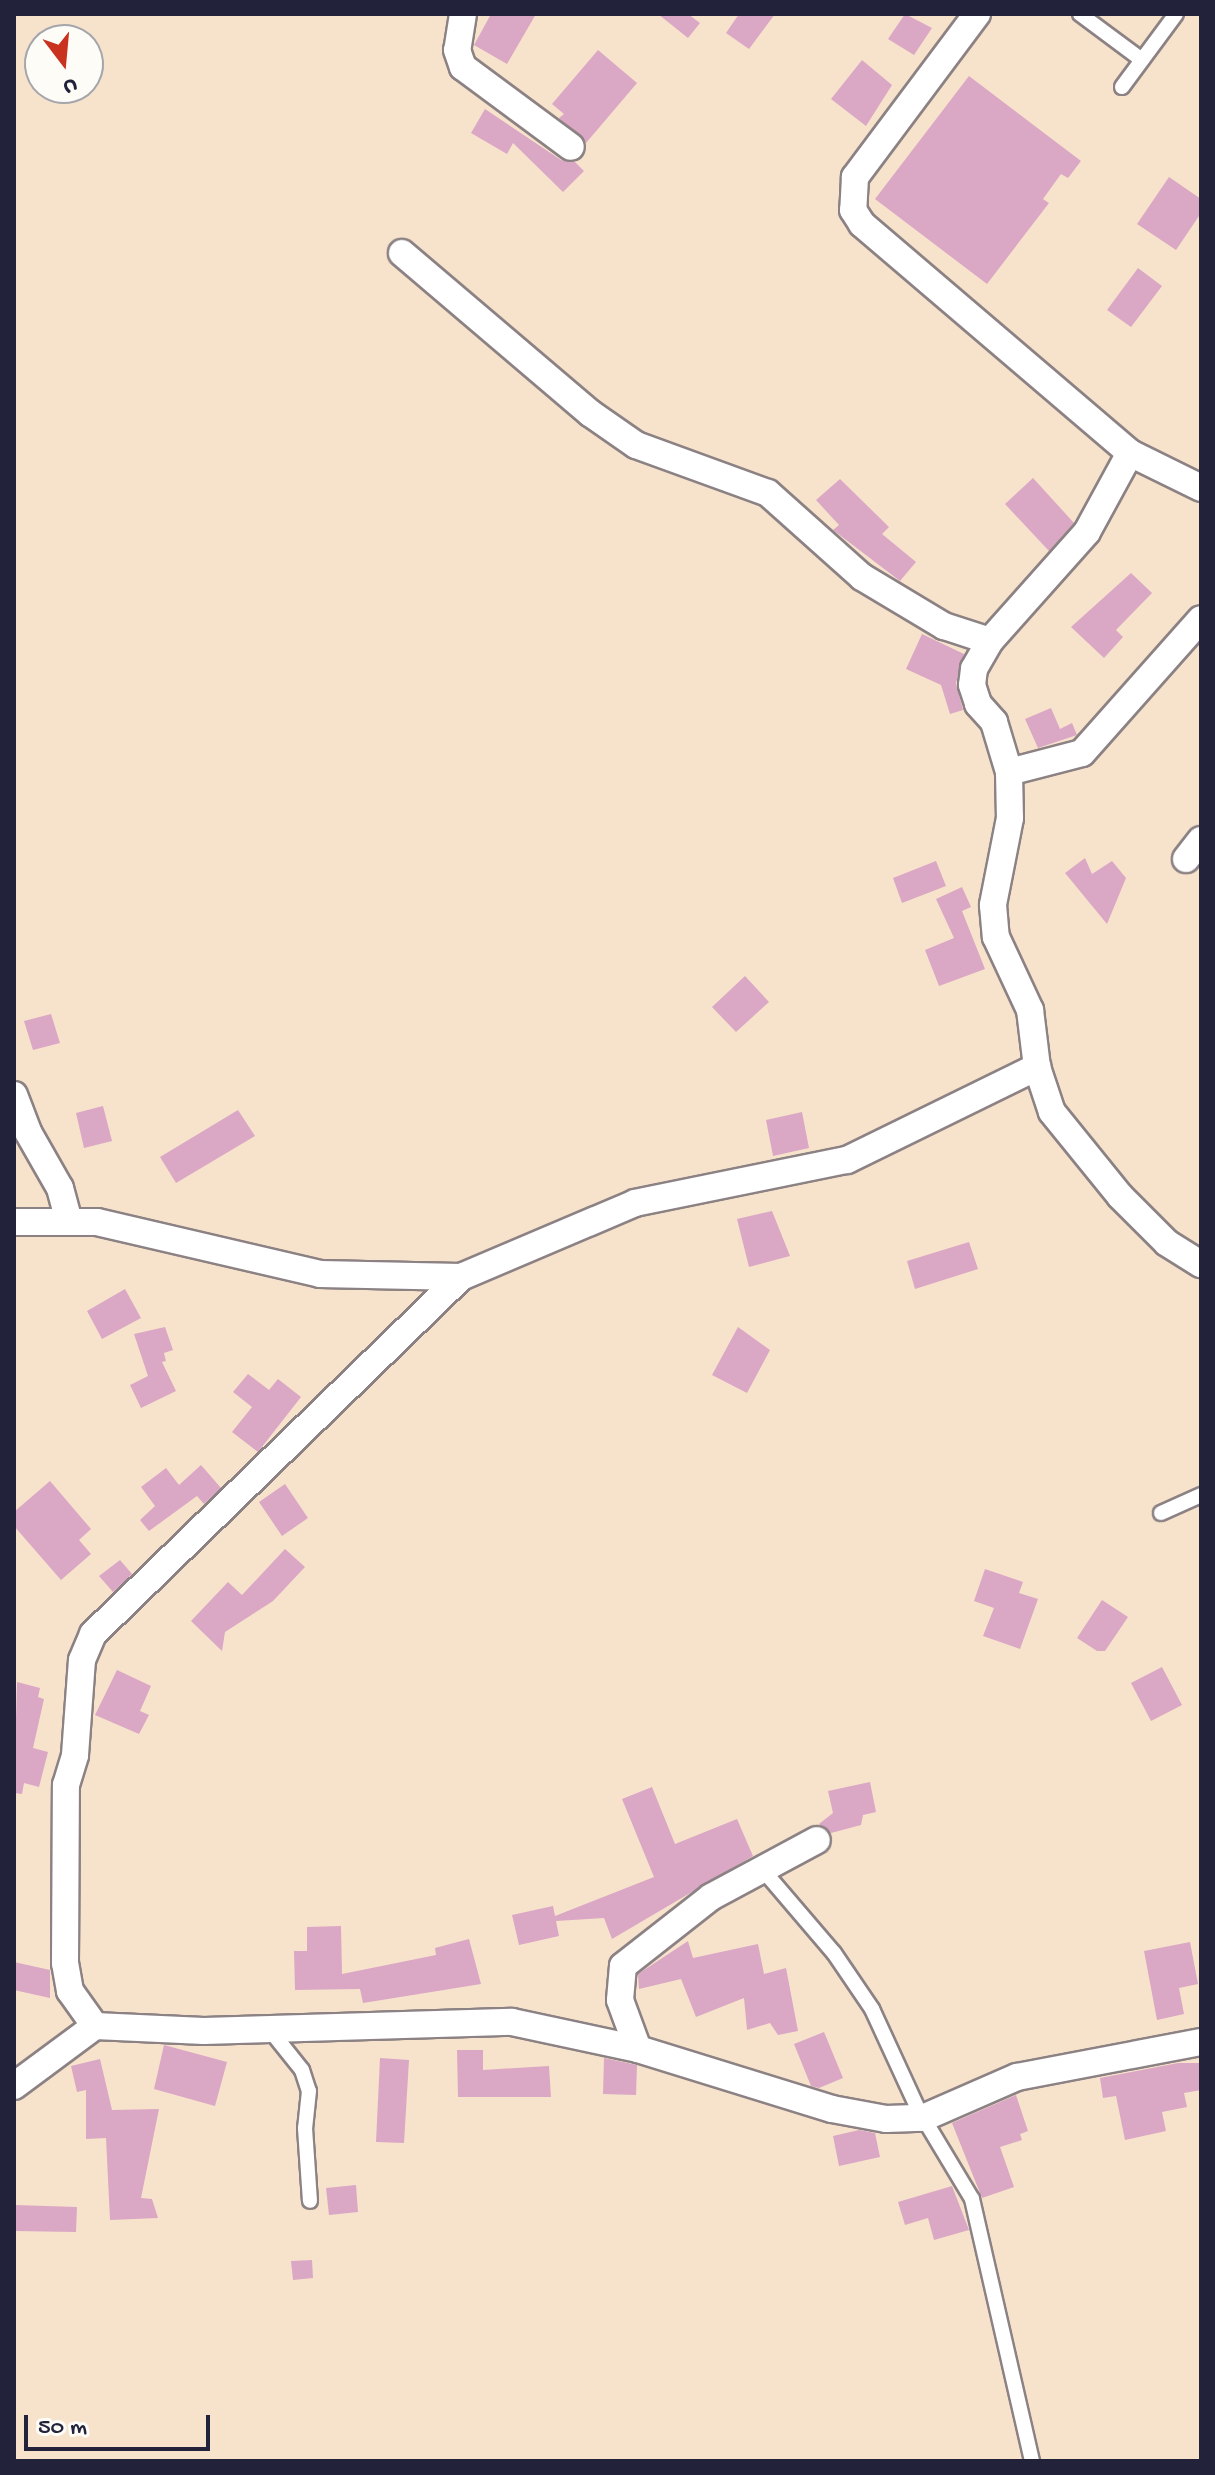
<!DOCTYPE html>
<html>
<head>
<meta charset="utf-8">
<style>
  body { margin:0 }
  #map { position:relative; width:1215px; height:2475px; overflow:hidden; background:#f7e3cc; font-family:"Gochi Hand",sans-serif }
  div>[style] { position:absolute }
  .building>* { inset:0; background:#daa7c5 }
  .roads { filter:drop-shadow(2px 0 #8c8284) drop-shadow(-2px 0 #8c8284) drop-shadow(0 2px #8c8284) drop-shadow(0 -2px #8c8284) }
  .lane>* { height:14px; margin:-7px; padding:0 7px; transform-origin:7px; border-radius:7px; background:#fff }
  .street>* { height:26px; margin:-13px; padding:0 13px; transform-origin:13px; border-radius:13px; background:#fff }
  span { translate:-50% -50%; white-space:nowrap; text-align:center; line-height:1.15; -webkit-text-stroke:7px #fdfcf7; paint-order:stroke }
  .frame { position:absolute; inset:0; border:16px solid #22223b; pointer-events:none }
  .north { position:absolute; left:24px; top:24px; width:80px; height:80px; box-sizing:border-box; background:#fdfcf7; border:2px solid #a5a5ac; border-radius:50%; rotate:164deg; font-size:22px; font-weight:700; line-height:32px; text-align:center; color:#22223b }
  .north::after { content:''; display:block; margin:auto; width:28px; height:36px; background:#c8321e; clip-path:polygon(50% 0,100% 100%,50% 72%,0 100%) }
  .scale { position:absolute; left:24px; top:2415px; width:186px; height:36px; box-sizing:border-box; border:4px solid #22223b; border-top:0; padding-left:10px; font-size:24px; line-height:28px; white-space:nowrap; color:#22223b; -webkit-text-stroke:6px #fdfcf7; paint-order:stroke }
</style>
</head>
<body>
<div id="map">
  <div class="building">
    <div style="clip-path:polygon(491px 14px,536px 14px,507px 64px,474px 45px)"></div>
    <div style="clip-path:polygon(658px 14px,688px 14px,700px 23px,688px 38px)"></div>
    <div style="clip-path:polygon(739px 14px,775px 14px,749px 49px,726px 33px)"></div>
    <div style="clip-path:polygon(905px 14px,932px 28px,914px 55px,888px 39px)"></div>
    <div style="clip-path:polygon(598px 50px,637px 83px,586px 143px,559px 118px,564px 114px,552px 104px)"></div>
    <div style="clip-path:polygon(862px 60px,892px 85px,866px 126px,831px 99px)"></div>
    <div style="clip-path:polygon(969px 76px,1081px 161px,1068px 178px,1061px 174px,1043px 199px,1049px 203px,987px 284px,875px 199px)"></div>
    <div style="clip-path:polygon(485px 109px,561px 160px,575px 162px,584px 171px,563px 192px,513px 143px,507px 154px,471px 133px)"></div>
    <div style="clip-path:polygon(1169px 177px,1201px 199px,1201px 213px,1176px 250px,1137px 224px)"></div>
    <div style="clip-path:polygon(1138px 268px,1162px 286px,1131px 327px,1107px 310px)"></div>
    <div style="clip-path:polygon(1033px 478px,1074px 523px,1049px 551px,1005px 504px)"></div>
    <div style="clip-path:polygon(840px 479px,889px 527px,882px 534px,916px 562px,900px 581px,833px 530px,839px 525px,816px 500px)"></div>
    <div style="clip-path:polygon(1131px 573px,1152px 593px,1116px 630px,1123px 637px,1104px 658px,1071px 627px)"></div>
    <div style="clip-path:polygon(922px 634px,964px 654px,956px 683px,963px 710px,950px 714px,941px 685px,906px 669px)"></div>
    <div style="clip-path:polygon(1051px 708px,1060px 729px,1072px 723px,1077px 735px,1038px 748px,1025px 719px)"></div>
    <div style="clip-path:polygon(1085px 858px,1092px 874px,1112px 861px,1126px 878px,1107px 924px,1065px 873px)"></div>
    <div style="clip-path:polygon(936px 861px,946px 886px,902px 903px,893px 878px)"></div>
    <div style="clip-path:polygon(962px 887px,971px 907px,962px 911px,985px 969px,939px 986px,925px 950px,954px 938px,936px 899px)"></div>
    <div style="clip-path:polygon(745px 976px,769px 1002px,736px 1032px,712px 1007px)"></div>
    <div style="clip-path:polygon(51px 1014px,60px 1043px,33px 1050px,24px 1021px)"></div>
    <div style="clip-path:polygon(103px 1106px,112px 1141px,84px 1148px,76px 1113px)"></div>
    <div style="clip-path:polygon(238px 1110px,255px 1136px,176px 1183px,160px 1157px)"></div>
    <div style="clip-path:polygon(802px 1112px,809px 1148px,773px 1156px,766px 1120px)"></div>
    <div style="clip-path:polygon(772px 1211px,790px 1256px,749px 1267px,737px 1219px)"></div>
    <div style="clip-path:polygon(969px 1242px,978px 1269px,915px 1289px,907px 1261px)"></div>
    <div style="clip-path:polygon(125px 1289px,141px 1318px,102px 1339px,87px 1311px)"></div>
    <div style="clip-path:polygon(165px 1327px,173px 1350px,164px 1353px,166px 1361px,162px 1362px,176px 1391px,141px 1408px,130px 1385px,148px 1376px,134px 1334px)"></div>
    <div style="clip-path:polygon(738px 1327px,770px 1350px,747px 1393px,712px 1375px)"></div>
    <div style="clip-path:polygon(248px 1374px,269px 1390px,278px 1379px,301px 1397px,258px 1452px,232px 1432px,252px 1407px,233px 1392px)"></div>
    <div style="clip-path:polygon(201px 1465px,221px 1488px,204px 1504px,197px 1496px,149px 1531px,140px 1520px,155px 1506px,141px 1487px,166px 1468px,179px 1485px)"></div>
    <div style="clip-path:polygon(50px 1481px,91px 1529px,79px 1540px,91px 1554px,61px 1580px,14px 1526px,14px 1512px)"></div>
    <div style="clip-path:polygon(285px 1484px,308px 1518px,282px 1536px,259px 1502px)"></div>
    <div style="clip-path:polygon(285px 1549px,305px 1567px,273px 1601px,225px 1632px,222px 1651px,191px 1621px,228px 1582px,242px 1595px)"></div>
    <div style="clip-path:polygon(120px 1560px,132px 1574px,113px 1592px,99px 1576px)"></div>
    <div style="clip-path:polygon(985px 1569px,1023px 1582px,1019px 1593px,1038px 1599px,1020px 1649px,983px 1636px,994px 1608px,974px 1601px)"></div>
    <div style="clip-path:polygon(1102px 1600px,1128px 1617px,1105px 1651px,1097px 1651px,1077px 1638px)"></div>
    <div style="clip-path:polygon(1162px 1667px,1182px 1705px,1151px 1721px,1131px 1683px)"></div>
    <div style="clip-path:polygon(117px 1670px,151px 1686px,140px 1711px,149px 1715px,139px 1734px,95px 1715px)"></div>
    <div style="clip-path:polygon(17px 1682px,40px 1688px,38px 1697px,44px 1699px,33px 1748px,48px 1752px,39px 1787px,24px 1783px,22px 1794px,14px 1793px)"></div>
    <div style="clip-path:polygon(870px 1782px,876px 1812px,863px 1815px,861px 1825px,831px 1833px,819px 1824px,833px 1813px,828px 1791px)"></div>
    <div style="clip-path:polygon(652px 1787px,675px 1844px,737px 1819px,753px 1856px,612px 1939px,604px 1918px,556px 1921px,559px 1936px,519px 1945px,512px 1915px,553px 1906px,555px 1916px,654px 1877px,622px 1799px)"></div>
    <div style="clip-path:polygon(341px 1926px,342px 1974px,436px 1955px,435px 1948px,469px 1939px,481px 1984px,363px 2003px,360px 1989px,295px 1990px,294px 1951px,307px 1951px,307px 1927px)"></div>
    <div style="clip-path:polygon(688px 1941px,693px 1958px,758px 1944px,764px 1974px,786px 1968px,798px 2031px,778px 2035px,770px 2023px,747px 2030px,744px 1998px,696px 2017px,681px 1979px,639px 1989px,638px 1974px)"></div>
    <div style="clip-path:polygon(1190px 1942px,1198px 1984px,1179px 1988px,1184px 2014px,1157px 2020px,1144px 1951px)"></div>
    <div style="clip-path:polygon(14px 1962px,50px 1970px,50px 1998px,14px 1990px)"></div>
    <div style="clip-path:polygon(824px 2032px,843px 2078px,819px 2088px,811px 2086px,794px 2044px)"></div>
    <div style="clip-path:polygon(164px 2045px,227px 2062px,215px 2106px,154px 2089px)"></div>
    <div style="clip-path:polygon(457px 2050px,483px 2050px,483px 2070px,549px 2066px,551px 2097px,458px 2097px)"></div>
    <div style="clip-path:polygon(380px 2058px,409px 2060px,404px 2143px,376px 2142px)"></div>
    <div style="clip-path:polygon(604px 2058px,637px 2065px,636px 2095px,603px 2094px)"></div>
    <div style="clip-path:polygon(100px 2059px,112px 2110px,159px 2109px,141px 2198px,152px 2199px,158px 2218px,110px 2220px,106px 2138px,86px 2139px,86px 2090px,77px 2092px,71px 2066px)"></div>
    <div style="clip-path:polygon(1178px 2063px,1201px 2063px,1201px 2090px,1184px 2093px,1187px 2107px,1162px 2112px,1166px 2131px,1125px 2140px,1116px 2096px,1103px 2098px,1100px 2078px)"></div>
    <div style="clip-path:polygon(1016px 2095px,1028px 2131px,1020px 2134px,1022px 2140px,1000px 2147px,1014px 2187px,982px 2198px,952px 2123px)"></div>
    <div style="clip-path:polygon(859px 2130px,875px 2133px,880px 2157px,839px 2166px,833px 2136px)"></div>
    <div style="clip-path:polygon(356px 2185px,358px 2212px,329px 2215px,326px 2188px)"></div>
    <div style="clip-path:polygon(952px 2186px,969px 2230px,934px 2240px,928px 2218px,905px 2225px,898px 2202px)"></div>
    <div style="clip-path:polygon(15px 2205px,77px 2207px,76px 2232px,14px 2231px)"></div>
    <div style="clip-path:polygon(312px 2260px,313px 2278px,293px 2280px,291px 2261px)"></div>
  </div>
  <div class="roads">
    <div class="lane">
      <div style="left:1080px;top:14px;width:77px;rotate:36.6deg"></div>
      <div style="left:1122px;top:87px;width:91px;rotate:-53.5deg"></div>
      <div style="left:1161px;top:1513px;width:44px;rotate:-24.2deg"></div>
      <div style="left:763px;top:1870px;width:109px;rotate:49.5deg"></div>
      <div style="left:834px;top:1953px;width:68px;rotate:55.8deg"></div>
      <div style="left:872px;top:2009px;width:110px;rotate:65.3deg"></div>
      <div style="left:918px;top:2109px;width:105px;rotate:59deg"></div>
      <div style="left:972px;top:2199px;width:269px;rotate:77.1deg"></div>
      <div style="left:270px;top:2030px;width:51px;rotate:51.3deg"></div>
      <div style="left:302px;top:2070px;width:22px;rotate:72deg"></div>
      <div style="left:309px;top:2091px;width:37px;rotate:96deg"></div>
      <div style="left:305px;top:2128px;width:73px;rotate:86.1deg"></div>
    </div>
    <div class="street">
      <div style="left:463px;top:14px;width:36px;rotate:99deg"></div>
      <div style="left:457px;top:50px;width:18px;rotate:71deg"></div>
      <div style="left:463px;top:67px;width:134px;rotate:36.5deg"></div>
      <div style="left:977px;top:14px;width:204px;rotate:126.8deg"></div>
      <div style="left:855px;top:177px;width:33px;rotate:93deg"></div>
      <div style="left:853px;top:210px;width:17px;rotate:57deg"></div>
      <div style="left:862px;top:224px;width:353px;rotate:40.5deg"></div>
      <div style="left:1130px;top:453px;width:79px;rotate:26.2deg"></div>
      <div style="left:402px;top:253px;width:247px;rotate:40.4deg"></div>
      <div style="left:590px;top:413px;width:56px;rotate:34.8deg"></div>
      <div style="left:636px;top:445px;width:140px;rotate:20deg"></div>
      <div style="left:768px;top:493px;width:126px;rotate:41.8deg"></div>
      <div style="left:862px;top:577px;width:96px;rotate:30.9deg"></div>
      <div style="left:944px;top:626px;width:48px;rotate:18.1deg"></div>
      <div style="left:1130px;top:453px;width:90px;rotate:118.6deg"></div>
      <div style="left:1087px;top:532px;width:146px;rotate:131.7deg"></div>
      <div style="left:990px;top:641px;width:32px;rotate:120deg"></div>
      <div style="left:974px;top:669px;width:16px;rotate:97deg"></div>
      <div style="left:972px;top:685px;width:20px;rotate:72deg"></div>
      <div style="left:978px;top:704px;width:24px;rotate:48deg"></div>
      <div style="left:994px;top:722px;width:52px;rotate:73.3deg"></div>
      <div style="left:1009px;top:772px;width:46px;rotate:88.8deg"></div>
      <div style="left:1010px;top:818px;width:89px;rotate:101.1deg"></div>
      <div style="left:993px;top:905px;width:32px;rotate:85deg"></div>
      <div style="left:996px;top:937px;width:81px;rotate:65deg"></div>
      <div style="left:1030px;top:1010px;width:57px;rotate:83deg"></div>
      <div style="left:1037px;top:1067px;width:47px;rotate:71.6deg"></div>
      <div style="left:1052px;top:1112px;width:108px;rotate:51deg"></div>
      <div style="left:1120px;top:1196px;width:66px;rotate:45deg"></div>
      <div style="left:1167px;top:1243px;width:40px;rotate:32deg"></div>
      <div style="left:1009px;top:772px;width:75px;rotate:-14.6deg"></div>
      <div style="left:1082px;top:753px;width:179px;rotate:-48.4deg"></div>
      <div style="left:1186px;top:859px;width:24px;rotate:-52deg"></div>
      <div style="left:14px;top:1095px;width:40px;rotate:69deg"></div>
      <div style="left:28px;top:1132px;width:64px;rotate:60.3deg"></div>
      <div style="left:60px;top:1188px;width:31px;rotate:75deg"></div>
      <div style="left:14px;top:1222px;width:83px"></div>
      <div style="left:97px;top:1222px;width:229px;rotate:13.1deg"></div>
      <div style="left:320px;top:1274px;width:141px;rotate:1.2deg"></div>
      <div style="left:461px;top:1277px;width:189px;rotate:-23deg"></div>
      <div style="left:635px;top:1203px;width:216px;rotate:-11.5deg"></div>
      <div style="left:847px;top:1160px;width:212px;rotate:-26.1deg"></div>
      <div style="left:95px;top:2026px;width:43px;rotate:-125.5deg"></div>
      <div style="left:70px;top:1991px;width:28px;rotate:-100deg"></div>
      <div style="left:65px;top:1963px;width:178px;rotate:-89.7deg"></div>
      <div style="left:66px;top:1785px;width:31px;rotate:-73deg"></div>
      <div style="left:75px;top:1755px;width:95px;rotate:-85.8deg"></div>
      <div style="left:82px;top:1660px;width:28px;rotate:-67deg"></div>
      <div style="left:93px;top:1634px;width:513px;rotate:-44.13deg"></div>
      <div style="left:638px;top:2049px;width:52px;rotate:-110.2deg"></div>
      <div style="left:620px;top:2000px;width:34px;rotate:-85deg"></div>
      <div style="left:623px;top:1966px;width:112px;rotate:-38.1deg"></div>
      <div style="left:711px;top:1897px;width:120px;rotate:-28.3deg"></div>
      <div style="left:14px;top:2086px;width:101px;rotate:-36.5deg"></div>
      <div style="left:95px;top:2026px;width:109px;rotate:2.6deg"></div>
      <div style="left:204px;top:2031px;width:308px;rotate:-1.7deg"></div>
      <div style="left:512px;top:2022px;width:129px;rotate:12.1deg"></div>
      <div style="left:638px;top:2049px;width:203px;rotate:17.2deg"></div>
      <div style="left:832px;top:2109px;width:55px;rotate:10.5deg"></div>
      <div style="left:886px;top:2119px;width:37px;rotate:-2deg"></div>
      <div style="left:923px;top:2118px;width:103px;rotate:-23.6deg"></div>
      <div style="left:1017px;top:2077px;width:187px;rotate:-10.8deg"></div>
    </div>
  </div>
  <div class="frame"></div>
  <div class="north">U</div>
  <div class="scale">50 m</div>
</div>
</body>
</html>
